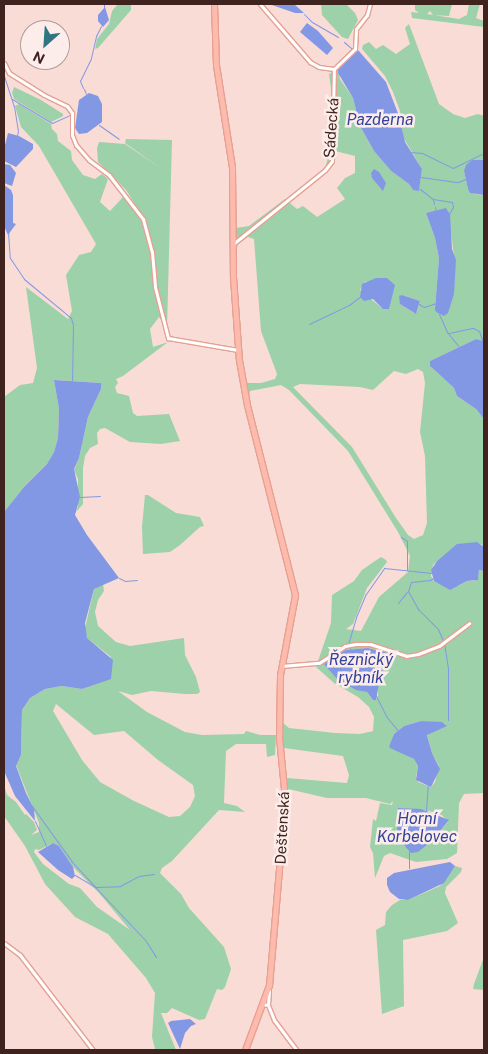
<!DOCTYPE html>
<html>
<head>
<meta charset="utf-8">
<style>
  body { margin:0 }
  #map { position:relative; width:488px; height:1054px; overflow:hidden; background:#f9dcd6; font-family:"Public Sans",sans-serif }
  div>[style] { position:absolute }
  .green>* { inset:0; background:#9dd1a9 }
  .water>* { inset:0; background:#8398e5 }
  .stream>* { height:1px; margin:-0.5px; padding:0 0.5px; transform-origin:0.5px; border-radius:0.5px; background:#8398e5 }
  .roads { filter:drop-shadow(1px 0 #e5a193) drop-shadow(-1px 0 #e5a193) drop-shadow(0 1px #e5a193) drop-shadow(0 -1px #e5a193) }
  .minor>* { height:3px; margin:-1.5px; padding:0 1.5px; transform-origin:1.5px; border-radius:1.5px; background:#fff }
  .major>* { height:5px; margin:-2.5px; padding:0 2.5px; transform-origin:2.5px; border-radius:2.5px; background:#febaad }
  span { translate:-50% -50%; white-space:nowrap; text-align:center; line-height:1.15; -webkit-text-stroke:5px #fcedea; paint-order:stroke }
  .street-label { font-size:15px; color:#3e231e }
  .water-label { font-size:16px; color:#33429c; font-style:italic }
  .frame { position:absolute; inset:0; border:5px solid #3e231e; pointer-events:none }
  .north { position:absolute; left:20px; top:20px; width:50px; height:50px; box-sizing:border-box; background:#fcedea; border:1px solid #b09c98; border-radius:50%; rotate:206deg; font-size:14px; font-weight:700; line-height:20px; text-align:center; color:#3e231e }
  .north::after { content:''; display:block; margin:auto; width:18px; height:22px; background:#2f7582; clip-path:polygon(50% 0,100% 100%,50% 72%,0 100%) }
</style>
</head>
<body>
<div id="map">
  <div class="green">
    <div style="clip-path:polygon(118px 4px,131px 4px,131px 10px,98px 48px,95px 49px,97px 39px,109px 24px,112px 11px)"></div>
    <div style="clip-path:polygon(321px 4px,346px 4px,355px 13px,358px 20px,348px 39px,342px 37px,322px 15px)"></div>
    <div style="clip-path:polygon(415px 4px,429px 4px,431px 6px,430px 4px,452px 4px,449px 16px,433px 15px,430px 11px,427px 14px,459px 19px,467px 15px,469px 4px,480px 4px,476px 18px,484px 21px,484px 27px,412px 18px,411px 12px,419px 13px,415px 10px)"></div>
    <div style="clip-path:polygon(evenodd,409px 24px,439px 104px,453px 114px,465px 118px,478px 114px,484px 116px,484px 160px,476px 162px,464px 171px,468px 189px,474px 194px,484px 195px,484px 341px,476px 339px,430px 361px,432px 368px,454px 388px,457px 396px,476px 409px,484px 419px,484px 547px,481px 544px,457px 545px,437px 561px,433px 565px,431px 576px,434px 581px,458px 586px,467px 581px,474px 581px,478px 578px,479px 570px,484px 571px,484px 793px,464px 794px,459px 803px,457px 853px,447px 859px,416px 862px,390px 853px,384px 856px,375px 878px,373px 853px,370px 847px,373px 819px,376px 821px,380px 803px,392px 805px,393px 801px,390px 804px,366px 798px,327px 798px,288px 789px,287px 778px,347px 783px,349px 775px,343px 756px,284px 748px,282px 752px,281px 727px,283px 723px,289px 728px,335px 733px,360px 734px,373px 731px,374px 717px,369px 707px,358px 697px,334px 683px,316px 667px,331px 623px,332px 595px,354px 581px,362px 570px,375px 561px,381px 557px,386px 560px,387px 562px,367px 588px,353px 624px,346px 629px,361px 631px,379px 597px,408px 572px,410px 556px,398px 532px,348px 451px,289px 390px,281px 385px,271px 387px,250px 391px,249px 396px,247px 381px,248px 383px,261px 383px,275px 379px,277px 374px,261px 331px,254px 239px,248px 237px,238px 244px,237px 248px,236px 228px,249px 226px,285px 199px,297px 209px,303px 206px,317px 217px,345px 199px,337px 188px,345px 178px,355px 173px,355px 156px,335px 151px,333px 164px,326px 166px,330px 148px,332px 95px,329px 74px,338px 69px,340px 79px,353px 98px,360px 126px,374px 151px,391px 171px,409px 184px,413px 190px,419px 190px,422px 169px,403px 137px,400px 111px,393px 92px,385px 76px,362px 49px,363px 45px,369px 42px,376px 49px,383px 45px,396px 54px,410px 44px,405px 28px,409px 24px,448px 210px,454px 256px,435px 309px,439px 258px,435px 238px,426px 213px,448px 210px,409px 24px,366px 281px,383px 309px,360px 290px,366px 281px,409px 24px,402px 295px,420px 301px,417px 312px,414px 313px,400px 304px,402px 295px,409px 24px,418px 369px,423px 372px,425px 383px,420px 432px,425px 456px,427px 523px,423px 535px,414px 539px,408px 535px,396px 518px,352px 447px,293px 387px,300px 384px,360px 387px,373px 390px,394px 371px,406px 374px,418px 369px,409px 24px,368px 648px,380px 650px,384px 667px,378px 683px,378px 695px,376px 700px,373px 700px,367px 692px,337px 679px,324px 663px,345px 650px,368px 648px,409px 24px,421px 721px,446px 724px,427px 734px,432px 753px,439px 766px,435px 782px,431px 787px,418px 782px,416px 777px,418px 766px,414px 759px,389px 746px,394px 734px,404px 726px,421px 721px,409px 24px,399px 808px,429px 811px,442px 815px,448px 822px,433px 840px,405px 847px,397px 830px,399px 808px)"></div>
    <div style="clip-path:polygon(14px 87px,41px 100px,63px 114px,63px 116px,51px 122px,14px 99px,12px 93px)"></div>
    <div style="clip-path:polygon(19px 104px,51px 124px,52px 129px,57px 134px,58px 141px,71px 151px,72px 160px,83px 175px,95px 179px,102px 174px,108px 179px,100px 202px,110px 211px,123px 197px,137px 214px,140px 212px,126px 190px,98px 162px,97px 148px,99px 142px,125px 144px,163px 170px,125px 143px,126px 139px,172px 140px,167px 328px,159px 317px,150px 329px,153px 347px,168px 342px,123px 376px,116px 379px,118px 383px,115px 387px,117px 393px,129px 396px,133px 413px,137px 416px,169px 414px,180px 441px,161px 444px,130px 442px,105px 428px,100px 429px,97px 433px,98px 444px,90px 448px,85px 456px,83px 468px,83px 504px,76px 512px,78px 506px,78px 479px,74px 470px,79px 458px,88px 417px,101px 389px,101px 383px,54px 380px,59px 409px,58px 438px,54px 452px,47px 464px,24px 487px,4px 512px,4px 397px,20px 385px,33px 383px,37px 368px,26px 287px,68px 319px,72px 311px,66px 275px,79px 255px,91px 252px,96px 244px,39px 146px,21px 127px,15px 106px)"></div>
    <div style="clip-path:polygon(145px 495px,148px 495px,176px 513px,200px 517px,204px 526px,200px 527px,180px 545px,170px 552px,143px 554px,142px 527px)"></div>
    <div style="clip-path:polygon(evenodd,103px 584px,104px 591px,98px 600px,95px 612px,98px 626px,116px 642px,130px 646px,184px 638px,185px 655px,196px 677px,200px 692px,197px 694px,185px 694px,151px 691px,132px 695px,118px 691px,147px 712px,185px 732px,202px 735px,244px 734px,246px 731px,260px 735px,276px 735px,275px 755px,267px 757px,266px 744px,236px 744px,226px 751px,224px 803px,237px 806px,245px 812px,219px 810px,172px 861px,162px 868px,160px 873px,181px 894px,189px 908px,224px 947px,231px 969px,225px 987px,222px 990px,217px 989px,205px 1019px,199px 1020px,172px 1008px,167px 1013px,161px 1013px,176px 1050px,155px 1049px,152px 1037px,155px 993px,146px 978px,108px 934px,75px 917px,45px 884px,25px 846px,4px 816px,4px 785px,7px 795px,16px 802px,25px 815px,26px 814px,34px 822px,37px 830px,31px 835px,39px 832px,39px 823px,16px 765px,21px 755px,22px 710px,30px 698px,45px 689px,62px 686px,82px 689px,98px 683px,111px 657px,87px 638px,85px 628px,94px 589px,103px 584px,56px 704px,94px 735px,124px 731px,158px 760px,193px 785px,195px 796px,190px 807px,180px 816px,169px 817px,134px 801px,100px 782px,82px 760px,53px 711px,56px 704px,103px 584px,53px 843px,59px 846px,73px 867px,99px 893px,130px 930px,97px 907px,80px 888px,69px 884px,43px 864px,34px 852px,35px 849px,39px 850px,53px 843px)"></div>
    <div style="clip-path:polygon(455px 866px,462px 868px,461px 872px,446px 887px,445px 893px,458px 923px,447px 931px,403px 940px,404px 1006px,382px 1014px,376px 930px,385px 925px,386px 912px,392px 905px,400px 900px,408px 900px,440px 886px)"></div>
    <div style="clip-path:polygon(484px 957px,484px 990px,473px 989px,474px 984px)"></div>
  </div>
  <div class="water">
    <div style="clip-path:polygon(269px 4px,294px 4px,304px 13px,295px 13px)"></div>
    <div style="clip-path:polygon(105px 7px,109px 20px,103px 27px,98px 21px,98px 15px)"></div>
    <div style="clip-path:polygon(307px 23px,318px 31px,333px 48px,327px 55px,300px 32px)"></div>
    <div style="clip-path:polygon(358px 50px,386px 82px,399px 116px,405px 142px,422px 169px,419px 191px,413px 190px,409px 184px,391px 171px,374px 151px,360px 126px,353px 98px,338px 73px,338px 69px)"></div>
    <div style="clip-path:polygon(89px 93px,98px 96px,102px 104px,102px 122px,87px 133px,79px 134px,75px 128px,79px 100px)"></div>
    <div style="clip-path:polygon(8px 133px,19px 136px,33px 144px,33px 149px,16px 167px,4px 161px,4px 149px)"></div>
    <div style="clip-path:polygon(472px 160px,484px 160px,484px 195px,470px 193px,468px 189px,464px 171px,466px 165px)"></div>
    <div style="clip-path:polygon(4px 164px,10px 165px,16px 173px,12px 186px,4px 183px)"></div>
    <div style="clip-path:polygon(374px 169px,379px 172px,386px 183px,383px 191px,372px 178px,371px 173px)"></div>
    <div style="clip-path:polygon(4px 185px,11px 190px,13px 195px,13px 223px,16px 224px,8px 235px,4px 226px)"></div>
    <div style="clip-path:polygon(446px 208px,450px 214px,452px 249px,456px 260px,454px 294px,448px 313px,444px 316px,436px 312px,435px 309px,439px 258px,435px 238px,426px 213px)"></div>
    <div style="clip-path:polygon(376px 278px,387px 278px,395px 285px,389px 309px,383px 309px,373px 299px,364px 301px,360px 297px,362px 284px)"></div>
    <div style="clip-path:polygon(402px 295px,420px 301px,416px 314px,400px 304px,399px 296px)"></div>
    <div style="clip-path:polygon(476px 339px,484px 341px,484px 419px,476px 409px,457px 396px,454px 388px,430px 366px,430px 361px)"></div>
    <div style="clip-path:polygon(54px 380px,101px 383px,101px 389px,88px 417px,79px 458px,74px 469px,80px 497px,75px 515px,87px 535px,119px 578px,94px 589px,85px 623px,87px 638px,113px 660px,111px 679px,82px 689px,62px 686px,45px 689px,30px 698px,22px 710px,21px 755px,16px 766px,26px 793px,34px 809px,35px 821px,15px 796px,4px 771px,4px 512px,24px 487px,47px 464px,54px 452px,58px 438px,59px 409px)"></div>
    <div style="clip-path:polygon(477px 542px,484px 547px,484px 571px,479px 570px,478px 580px,467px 581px,450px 590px,434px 581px,431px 570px,437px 561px,457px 544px)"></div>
    <div style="clip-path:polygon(368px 648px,393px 654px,381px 673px,376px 700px,373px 700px,367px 692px,356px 690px,337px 679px,323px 663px,345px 650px)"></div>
    <div style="clip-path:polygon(421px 721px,442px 722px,447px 726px,427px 735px,432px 753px,440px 769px,431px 787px,416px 780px,418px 766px,414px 759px,390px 748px,389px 746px,394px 734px,404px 726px)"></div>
    <div style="clip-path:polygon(398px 808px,421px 809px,449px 820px,433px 840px,418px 852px,411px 853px,403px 844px,397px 830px)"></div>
    <div style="clip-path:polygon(53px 843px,59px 846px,73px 867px,75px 876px,72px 879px,58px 870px,38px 852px)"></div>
    <div style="clip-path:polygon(450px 862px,455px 866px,444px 883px,408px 900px,399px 899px,390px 892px,387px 885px,387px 878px,394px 873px)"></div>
    <div style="clip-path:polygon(190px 1019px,196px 1024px,191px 1026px,185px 1033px,180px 1049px,168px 1023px,171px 1021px)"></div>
  </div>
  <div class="stream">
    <div style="left:104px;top:4px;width:3px;rotate:90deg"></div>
    <div style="left:304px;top:14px;width:11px;rotate:45deg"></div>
    <div style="left:312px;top:22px;width:30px;rotate:30deg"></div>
    <div style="left:344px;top:42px;width:11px;rotate:41deg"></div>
    <div style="left:4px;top:76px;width:32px;rotate:72deg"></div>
    <div style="left:14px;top:106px;width:25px;rotate:81deg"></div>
    <div style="left:18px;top:131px;width:5px;rotate:101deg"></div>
    <div style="left:83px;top:88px;width:8px;rotate:-113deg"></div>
    <div style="left:80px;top:81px;width:25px;rotate:-64deg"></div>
    <div style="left:91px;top:58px;width:23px;rotate:-77deg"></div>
    <div style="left:96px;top:36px;width:11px;rotate:-63deg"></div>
    <div style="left:84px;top:89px;width:5px;rotate:68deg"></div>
    <div style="left:12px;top:99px;width:47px;rotate:31deg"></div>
    <div style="left:52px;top:123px;width:20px;rotate:-24deg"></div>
    <div style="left:99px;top:125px;width:24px;rotate:35deg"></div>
    <div style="left:410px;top:152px;width:12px;rotate:5deg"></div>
    <div style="left:422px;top:153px;width:34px;rotate:26deg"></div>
    <div style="left:453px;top:168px;width:34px;rotate:-26deg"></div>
    <div style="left:421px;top:177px;width:37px;rotate:8deg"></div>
    <div style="left:458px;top:182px;width:9px;rotate:-21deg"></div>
    <div style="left:420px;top:189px;width:16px;rotate:38deg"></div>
    <div style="left:433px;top:199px;width:5px;rotate:79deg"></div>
    <div style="left:433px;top:199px;width:19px;rotate:9deg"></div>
    <div style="left:452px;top:202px;width:5px;rotate:79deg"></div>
    <div style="left:453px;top:207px;width:8px;rotate:120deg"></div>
    <div style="left:435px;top:207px;width:5px;rotate:79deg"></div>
    <div style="left:8px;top:232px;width:26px;rotate:86deg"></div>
    <div style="left:10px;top:258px;width:25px;rotate:56deg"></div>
    <div style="left:24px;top:279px;width:61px;rotate:39.7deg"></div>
    <div style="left:71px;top:318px;width:7px;rotate:74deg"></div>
    <div style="left:73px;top:325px;width:57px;rotate:91deg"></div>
    <div style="left:419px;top:304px;width:6px;rotate:31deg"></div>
    <div style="left:424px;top:307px;width:13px;rotate:-18deg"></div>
    <div style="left:439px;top:314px;width:20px;rotate:66deg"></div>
    <div style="left:447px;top:332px;width:19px;rotate:51deg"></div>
    <div style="left:309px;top:324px;width:44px;rotate:-25.4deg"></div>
    <div style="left:349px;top:305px;width:15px;rotate:-37deg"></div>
    <div style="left:449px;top:333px;width:25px;rotate:-12deg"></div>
    <div style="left:473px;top:328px;width:7px;rotate:27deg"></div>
    <div style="left:479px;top:331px;width:12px;rotate:70deg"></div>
    <div style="left:80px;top:497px;width:20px;rotate:-3deg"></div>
    <div style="left:401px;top:537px;width:7px;rotate:34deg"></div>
    <div style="left:407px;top:541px;width:29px;rotate:90deg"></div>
    <div style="left:119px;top:578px;width:7px;rotate:27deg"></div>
    <div style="left:125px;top:581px;width:12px;rotate:-5deg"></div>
    <div style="left:433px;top:578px;width:4px;rotate:146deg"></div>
    <div style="left:430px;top:580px;width:19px;rotate:174deg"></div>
    <div style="left:411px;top:582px;width:9px;rotate:108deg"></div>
    <div style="left:408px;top:591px;width:21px;rotate:61deg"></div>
    <div style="left:418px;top:609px;width:28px;rotate:45deg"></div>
    <div style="left:438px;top:629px;width:15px;rotate:67deg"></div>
    <div style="left:444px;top:643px;width:26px;rotate:81deg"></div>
    <div style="left:448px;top:669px;width:51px;rotate:90deg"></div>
    <div style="left:398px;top:603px;width:14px;rotate:-51deg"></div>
    <div style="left:350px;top:649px;width:5px;rotate:-112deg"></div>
    <div style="left:348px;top:644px;width:28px;rotate:-73deg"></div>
    <div style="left:356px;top:617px;width:25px;rotate:-67deg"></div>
    <div style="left:366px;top:594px;width:32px;rotate:-55deg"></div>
    <div style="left:384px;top:568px;width:48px;rotate:5.9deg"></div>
    <div style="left:376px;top:696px;width:22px;rotate:63deg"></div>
    <div style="left:386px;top:716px;width:19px;rotate:51deg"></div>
    <div style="left:32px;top:806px;width:70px;rotate:54.3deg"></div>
    <div style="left:73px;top:863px;width:33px;rotate:47deg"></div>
    <div style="left:95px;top:887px;width:25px;rotate:-2deg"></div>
    <div style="left:120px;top:886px;width:21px;rotate:-28deg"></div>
    <div style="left:139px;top:876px;width:15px;rotate:-8deg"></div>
    <div style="left:426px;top:811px;width:26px;rotate:-86deg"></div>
    <div style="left:35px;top:821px;width:27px;rotate:66deg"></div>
    <div style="left:409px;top:868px;width:17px;rotate:-90deg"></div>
    <div style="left:75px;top:875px;width:23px;rotate:31deg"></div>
    <div style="left:95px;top:887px;width:74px;rotate:46.6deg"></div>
    <div style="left:146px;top:941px;width:19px;rotate:58deg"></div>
  </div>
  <div class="roads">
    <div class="minor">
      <div style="left:260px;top:4px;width:77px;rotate:49.2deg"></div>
      <div style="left:310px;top:62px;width:10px;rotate:29deg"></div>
      <div style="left:319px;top:67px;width:15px;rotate:8deg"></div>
      <div style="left:4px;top:63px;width:11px;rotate:63deg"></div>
      <div style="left:9px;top:73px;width:41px;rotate:32.2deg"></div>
      <div style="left:44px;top:95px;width:25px;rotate:26deg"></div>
      <div style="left:67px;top:106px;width:9px;rotate:54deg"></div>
      <div style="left:72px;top:113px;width:22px;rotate:90deg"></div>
      <div style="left:72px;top:135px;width:11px;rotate:68deg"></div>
      <div style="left:76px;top:145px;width:20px;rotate:49deg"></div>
      <div style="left:89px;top:160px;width:25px;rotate:37deg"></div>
      <div style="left:109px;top:175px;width:56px;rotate:52.3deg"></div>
      <div style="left:143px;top:219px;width:34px;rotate:75deg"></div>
      <div style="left:152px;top:252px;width:35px;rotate:85deg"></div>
      <div style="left:155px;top:287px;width:53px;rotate:75.7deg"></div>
      <div style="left:168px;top:338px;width:71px;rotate:9.7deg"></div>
      <div style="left:334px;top:69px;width:29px;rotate:-44deg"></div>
      <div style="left:355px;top:49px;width:20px;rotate:-87deg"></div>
      <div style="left:356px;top:29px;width:18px;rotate:-52deg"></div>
      <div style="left:367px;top:15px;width:11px;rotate:-75deg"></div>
      <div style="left:233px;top:244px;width:118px;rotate:-38.8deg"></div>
      <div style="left:325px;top:170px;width:11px;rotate:-52deg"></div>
      <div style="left:332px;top:161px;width:92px;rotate:-88.8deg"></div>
      <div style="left:281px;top:666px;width:38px;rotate:-5deg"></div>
      <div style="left:319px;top:663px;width:31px;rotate:-33deg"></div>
      <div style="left:345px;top:646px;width:11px;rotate:-10deg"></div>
      <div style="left:356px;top:644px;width:14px"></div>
      <div style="left:370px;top:644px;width:38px;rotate:18deg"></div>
      <div style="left:406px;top:656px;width:12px;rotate:-9deg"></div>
      <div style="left:418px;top:654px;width:22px;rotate:-21deg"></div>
      <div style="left:439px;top:646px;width:38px;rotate:-37deg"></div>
      <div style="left:4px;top:943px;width:20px;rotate:37deg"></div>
      <div style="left:20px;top:955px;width:120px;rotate:52.5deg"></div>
      <div style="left:262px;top:1004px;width:6px;rotate:9deg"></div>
      <div style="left:268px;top:1005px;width:16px;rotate:68deg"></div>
      <div style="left:274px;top:1020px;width:38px;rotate:53deg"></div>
      <div style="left:268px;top:1005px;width:14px;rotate:-86deg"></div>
    </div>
    <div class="major">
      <div style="left:214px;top:4px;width:61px;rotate:88.1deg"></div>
      <div style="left:216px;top:65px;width:103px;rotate:81.1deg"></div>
      <div style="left:232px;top:167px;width:110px;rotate:89.5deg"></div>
      <div style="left:233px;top:277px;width:83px;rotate:85.9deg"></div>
      <div style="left:239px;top:360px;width:46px;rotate:79.9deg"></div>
      <div style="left:247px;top:405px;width:196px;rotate:75.8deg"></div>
      <div style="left:295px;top:595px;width:81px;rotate:100.6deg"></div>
      <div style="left:280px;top:675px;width:62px;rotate:90.9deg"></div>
      <div style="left:279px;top:737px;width:62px;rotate:84.5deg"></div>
      <div style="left:285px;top:799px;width:187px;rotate:94.9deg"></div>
      <div style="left:269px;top:985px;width:69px;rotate:110.3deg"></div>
    </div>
  </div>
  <div class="street-label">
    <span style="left:331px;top:128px;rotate:-86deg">Sádecká</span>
    <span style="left:282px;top:828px;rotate:-87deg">Deštenská</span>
  </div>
  <div class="water-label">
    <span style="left:380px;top:120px">Pazderna</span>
    <span style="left:361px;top:669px">Řeznický<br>rybník</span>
    <span style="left:417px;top:828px">Horní<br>Korbelovec</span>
  </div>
  <div class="frame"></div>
  <div class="north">N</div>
</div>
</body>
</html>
